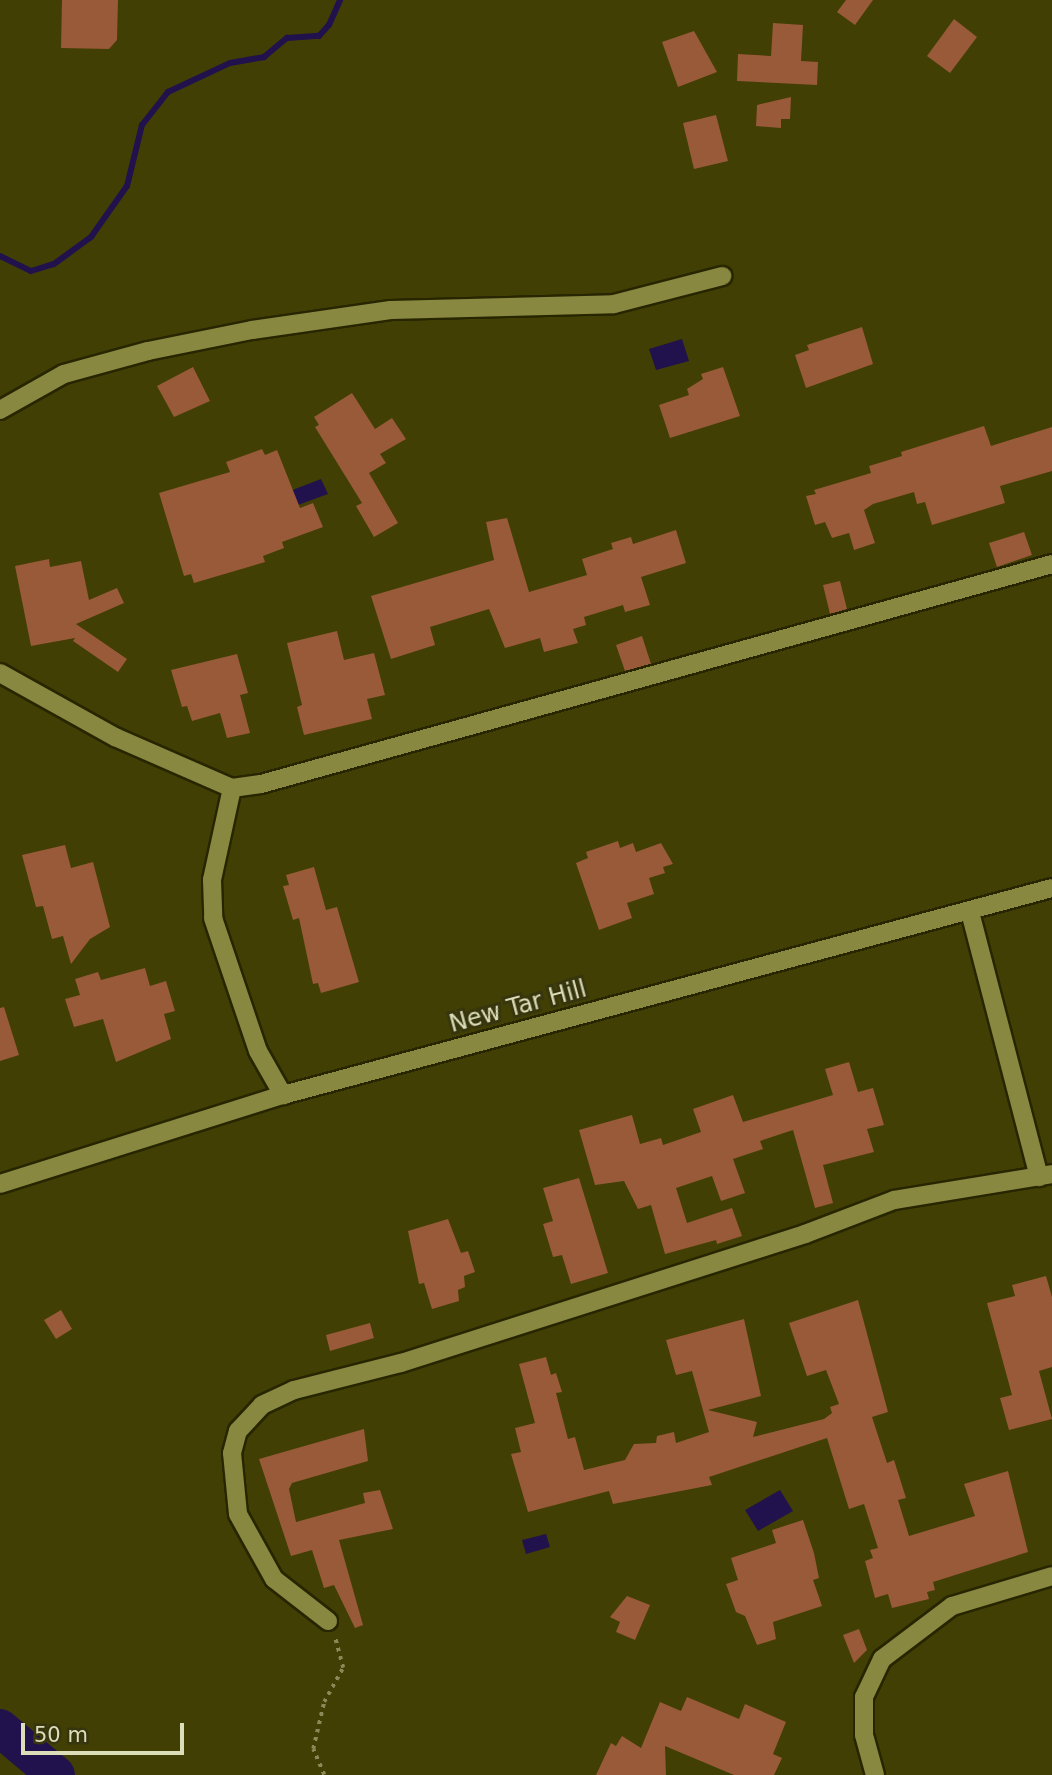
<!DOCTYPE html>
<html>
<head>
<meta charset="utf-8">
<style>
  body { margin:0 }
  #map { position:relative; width:1052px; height:1775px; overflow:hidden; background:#413f03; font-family:"DejaVu Sans",sans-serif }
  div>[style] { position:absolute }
  .water>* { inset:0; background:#21124d }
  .stream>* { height:6px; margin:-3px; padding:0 3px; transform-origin:3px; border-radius:3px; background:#21124d }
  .river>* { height:38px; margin:-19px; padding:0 19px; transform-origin:19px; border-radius:19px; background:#21124d }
  .building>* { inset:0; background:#985a39 }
  .path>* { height:3.5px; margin-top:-1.75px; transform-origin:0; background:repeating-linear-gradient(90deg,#8a8958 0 3.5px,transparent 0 8.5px) }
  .roads { filter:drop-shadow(2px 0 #272600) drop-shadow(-2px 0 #272600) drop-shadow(0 2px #272600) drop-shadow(0 -2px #272600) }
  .minor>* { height:18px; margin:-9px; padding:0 9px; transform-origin:9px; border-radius:9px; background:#898840 }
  span { translate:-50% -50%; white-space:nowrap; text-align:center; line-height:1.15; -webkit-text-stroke:6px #36350e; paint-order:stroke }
  .street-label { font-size:24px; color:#dcddb9 }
  .scale { position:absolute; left:21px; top:1723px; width:163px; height:32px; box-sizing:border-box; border:4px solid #dcddb9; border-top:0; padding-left:9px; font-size:21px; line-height:24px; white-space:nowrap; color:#dcddb9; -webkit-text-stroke:5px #36350e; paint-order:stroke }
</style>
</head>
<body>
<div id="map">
  <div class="water">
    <div style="clip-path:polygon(682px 339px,689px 361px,656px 370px,649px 349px)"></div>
    <div style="clip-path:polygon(321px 479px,328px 494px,295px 506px,290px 491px)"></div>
    <div style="clip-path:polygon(780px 1490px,793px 1511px,758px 1531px,745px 1510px)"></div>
    <div style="clip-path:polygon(546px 1534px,550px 1547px,526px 1554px,522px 1540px)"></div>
  </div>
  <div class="stream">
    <div style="left:0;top:256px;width:34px;rotate:26deg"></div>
    <div style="left:31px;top:271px;width:24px;rotate:-17deg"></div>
    <div style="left:54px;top:264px;width:46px;rotate:-36.1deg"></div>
    <div style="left:91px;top:237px;width:62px;rotate:-54.8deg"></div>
    <div style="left:127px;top:186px;width:63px;rotate:-76.2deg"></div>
    <div style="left:142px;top:125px;width:42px;rotate:-51.8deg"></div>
    <div style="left:168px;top:92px;width:68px;rotate:-25.1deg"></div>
    <div style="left:230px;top:63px;width:35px;rotate:-10deg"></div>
    <div style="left:264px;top:57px;width:30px;rotate:-40deg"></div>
    <div style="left:287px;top:38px;width:32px;rotate:-4deg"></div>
    <div style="left:319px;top:36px;width:15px;rotate:-48deg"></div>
    <div style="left:329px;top:25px;width:27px;rotate:-66deg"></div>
  </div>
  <div class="river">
    <div style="left:0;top:1728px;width:73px;rotate:40deg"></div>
  </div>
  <div class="building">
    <div style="clip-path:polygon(62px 0,118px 0,117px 40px,109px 49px,61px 48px)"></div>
    <div style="clip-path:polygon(846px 0,873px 0,855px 25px,837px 12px)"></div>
    <div style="clip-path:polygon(954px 19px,977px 37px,950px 73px,927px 56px)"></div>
    <div style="clip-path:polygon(773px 23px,803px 25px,801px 61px,818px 62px,817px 85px,737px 81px,738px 54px,771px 56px)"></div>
    <div style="clip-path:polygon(694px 31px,717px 72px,678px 87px,662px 42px)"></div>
    <div style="clip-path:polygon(791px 97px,790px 119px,781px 119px,781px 128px,756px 126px,757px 105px)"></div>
    <div style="clip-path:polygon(716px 115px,728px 161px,694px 169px,683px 123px)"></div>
    <div style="clip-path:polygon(862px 327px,873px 364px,806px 388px,795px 355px,809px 350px,807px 345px)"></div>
    <div style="clip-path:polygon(193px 367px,210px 401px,174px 417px,157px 386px)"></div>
    <div style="clip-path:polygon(723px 367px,740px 416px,670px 438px,659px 405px,689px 395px,687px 389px,703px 379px,701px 374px)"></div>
    <div style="clip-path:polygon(352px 393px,375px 429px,392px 418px,406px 439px,380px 454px,386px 463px,369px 473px,398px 523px,374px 537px,356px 506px,362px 503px,315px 427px,319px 425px,314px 417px)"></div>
    <div style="clip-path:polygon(984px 426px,991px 446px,1052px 427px,1052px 471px,1000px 486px,1005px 503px,932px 525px,925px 502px,917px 504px,914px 492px,873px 504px,864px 510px,875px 543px,854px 550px,849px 533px,832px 538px,825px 522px,815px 525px,806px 496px,816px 494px,814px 490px,871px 473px,869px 466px,902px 456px,901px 452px)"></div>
    <div style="clip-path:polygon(262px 449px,265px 455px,277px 450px,300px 508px,313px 503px,323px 527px,282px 542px,284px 548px,263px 556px,265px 562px,194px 583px,191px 574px,184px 576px,159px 493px,230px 472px,226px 462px)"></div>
    <div style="clip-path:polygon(507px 518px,529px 592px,587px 575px,582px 559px,613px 549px,611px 543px,631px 537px,633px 544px,676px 530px,686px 563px,641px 577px,650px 605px,625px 612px,623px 605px,584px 617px,586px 625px,573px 629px,578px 643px,544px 652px,540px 638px,505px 648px,489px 609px,430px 627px,435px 645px,391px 659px,371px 596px,494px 560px,486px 522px)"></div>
    <div style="clip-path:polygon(1024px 532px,1032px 555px,997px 567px,989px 543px)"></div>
    <div style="clip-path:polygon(49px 559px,50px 567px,81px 561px,89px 600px,117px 588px,124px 603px,76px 624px,127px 659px,118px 672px,73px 641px,75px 638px,31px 646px,15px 566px)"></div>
    <div style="clip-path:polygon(840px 581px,847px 609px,830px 614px,823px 585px)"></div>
    <div style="clip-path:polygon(337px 631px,344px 660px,374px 653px,385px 695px,367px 699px,372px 719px,304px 735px,297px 707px,302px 705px,287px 643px)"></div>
    <div style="clip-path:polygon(642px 636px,651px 664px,625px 671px,616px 645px)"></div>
    <div style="clip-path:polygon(237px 654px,248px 693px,240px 695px,250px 733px,227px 738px,220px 713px,192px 721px,187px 706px,182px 707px,171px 670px)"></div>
    <div style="clip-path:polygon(618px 841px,620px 848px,633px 843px,636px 852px,661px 843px,673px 864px,663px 867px,665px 873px,649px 878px,654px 894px,627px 903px,632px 918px,599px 930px,576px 863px,588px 858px,586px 852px)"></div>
    <div style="clip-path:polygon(65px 845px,71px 868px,93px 862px,110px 927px,90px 939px,71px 964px,63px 936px,52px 939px,43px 906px,36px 907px,22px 855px)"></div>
    <div style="clip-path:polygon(314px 867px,326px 910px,337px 907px,359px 982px,321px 993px,318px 983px,313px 984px,299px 918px,293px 920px,283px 886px,289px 885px,286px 875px)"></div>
    <div style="clip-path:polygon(145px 968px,150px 986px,166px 981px,175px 1011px,164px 1014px,171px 1039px,116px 1062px,103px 1019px,74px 1027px,65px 999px,80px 995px,75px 979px,98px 972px,101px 980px)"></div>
    <div style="clip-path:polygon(4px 1007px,19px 1055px,0 1061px,0 1008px)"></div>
    <div style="clip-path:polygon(849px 1062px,858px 1092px,873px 1088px,884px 1125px,867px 1129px,874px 1152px,823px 1165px,833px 1203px,815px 1208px,793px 1130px,760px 1141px,763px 1149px,733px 1159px,745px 1193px,721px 1201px,712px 1176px,676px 1188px,687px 1223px,732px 1208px,742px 1236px,717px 1244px,716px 1240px,665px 1254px,651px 1205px,638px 1209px,624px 1181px,595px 1185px,579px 1130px,632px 1115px,640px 1144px,661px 1138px,663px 1145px,701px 1132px,693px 1109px,733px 1095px,743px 1122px,833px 1095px,825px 1069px)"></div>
    <div style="clip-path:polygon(579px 1178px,608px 1273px,571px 1284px,562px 1255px,553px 1257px,543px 1224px,553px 1221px,543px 1188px)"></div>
    <div style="clip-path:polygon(448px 1219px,461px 1253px,468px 1251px,475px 1272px,464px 1276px,465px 1287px,458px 1290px,459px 1301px,432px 1309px,424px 1283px,419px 1284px,408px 1231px)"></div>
    <div style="clip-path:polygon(1046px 1276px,1052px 1297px,1052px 1367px,1039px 1371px,1052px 1419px,1009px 1430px,1000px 1398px,1012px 1395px,987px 1303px,1015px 1296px,1012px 1285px)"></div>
    <div style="clip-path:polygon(858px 1300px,888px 1412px,872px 1417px,887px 1463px,894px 1460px,906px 1498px,898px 1500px,909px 1536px,975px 1516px,964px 1484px,1008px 1471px,1028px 1552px,933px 1582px,935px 1590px,927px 1592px,929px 1599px,892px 1608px,888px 1594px,875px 1598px,865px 1561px,873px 1558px,870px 1550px,878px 1548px,864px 1504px,849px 1509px,827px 1438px,709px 1477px,712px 1485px,613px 1504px,609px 1491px,528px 1512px,511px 1454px,521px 1452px,515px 1428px,535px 1423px,519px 1364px,546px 1357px,551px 1375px,556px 1373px,562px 1392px,556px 1393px,568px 1439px,575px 1437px,584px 1470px,625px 1460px,634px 1444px,656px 1443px,657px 1436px,674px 1432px,676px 1443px,709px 1432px,692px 1371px,676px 1375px,666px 1340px,744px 1319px,761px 1396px,708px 1410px,757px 1422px,753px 1437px,824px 1419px,832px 1413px,830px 1407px,839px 1404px,826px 1370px,807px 1376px,789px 1323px)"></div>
    <div style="clip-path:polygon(61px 1310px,72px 1329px,56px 1339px,44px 1320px)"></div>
    <div style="clip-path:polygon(370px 1323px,374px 1338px,330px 1351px,326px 1335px)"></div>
    <div style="clip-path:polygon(364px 1429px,368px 1461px,292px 1483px,289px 1489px,296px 1522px,365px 1503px,363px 1493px,380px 1490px,393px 1529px,339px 1540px,363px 1625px,355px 1628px,334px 1585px,324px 1588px,312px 1550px,291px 1556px,259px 1459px)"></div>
    <div style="clip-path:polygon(803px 1520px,814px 1553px,819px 1578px,813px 1580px,822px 1606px,773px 1622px,776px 1639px,757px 1645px,745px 1616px,736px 1612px,726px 1584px,738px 1580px,731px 1558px,776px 1543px,772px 1530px)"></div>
    <div style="clip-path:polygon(627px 1596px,650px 1605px,635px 1640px,616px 1632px,620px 1622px,610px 1617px)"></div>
    <div style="clip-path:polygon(859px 1629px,867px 1650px,854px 1663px,843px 1635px)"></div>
    <div style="clip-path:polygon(687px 1697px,739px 1719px,745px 1704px,786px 1722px,773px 1754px,782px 1758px,774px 1775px,734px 1775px,665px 1746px,666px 1775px,596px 1775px,611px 1743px,616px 1746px,622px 1736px,641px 1748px,660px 1702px,681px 1711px)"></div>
  </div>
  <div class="path">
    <div style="left:324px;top:1775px;width:28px;rotate:-113deg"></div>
    <div style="left:313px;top:1749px;width:48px;rotate:-76.8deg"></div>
    <div style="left:324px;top:1702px;width:39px;rotate:-61deg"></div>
    <div style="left:343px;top:1668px;width:30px;rotate:-105deg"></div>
  </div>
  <div class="roads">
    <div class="minor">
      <div style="left:0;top:410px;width:73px;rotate:-29.4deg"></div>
      <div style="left:64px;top:374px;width:87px;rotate:-15.3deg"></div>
      <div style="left:148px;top:351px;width:106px;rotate:-11.4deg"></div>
      <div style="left:252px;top:330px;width:140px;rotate:-8.2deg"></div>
      <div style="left:391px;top:310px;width:223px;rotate:-1.5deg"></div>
      <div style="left:614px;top:304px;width:112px;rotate:-14.5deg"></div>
      <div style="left:0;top:673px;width:132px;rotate:29.1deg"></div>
      <div style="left:115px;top:737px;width:128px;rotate:23.6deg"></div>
      <div style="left:232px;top:788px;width:29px;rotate:-8deg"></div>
      <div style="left:261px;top:784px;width:821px;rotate:-15.54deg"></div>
      <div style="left:232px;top:788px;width:94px;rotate:102.3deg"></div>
      <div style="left:212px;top:880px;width:38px;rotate:88deg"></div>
      <div style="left:213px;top:918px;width:140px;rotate:71.3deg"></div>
      <div style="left:258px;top:1051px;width:51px;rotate:60.4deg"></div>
      <div style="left:970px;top:912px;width:274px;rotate:75.4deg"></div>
      <div style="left:0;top:1184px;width:297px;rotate:-17.5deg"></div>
      <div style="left:283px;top:1095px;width:796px;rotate:-15.07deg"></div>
      <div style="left:328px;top:1621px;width:68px;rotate:-142.1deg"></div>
      <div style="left:274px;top:1579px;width:74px;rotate:-119deg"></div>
      <div style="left:238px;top:1514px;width:61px;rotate:-95.6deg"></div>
      <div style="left:232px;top:1453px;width:23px;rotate:-75deg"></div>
      <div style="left:238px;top:1431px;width:35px;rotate:-47deg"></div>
      <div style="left:262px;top:1405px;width:35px;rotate:-25deg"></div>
      <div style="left:294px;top:1390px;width:110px;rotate:-14.2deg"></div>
      <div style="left:401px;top:1363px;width:424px;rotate:-17.7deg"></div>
      <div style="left:805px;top:1234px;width:95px;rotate:-20.9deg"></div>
      <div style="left:894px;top:1200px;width:160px;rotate:-9.3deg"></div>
      <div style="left:875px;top:1775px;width:41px;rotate:-105.4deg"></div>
      <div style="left:864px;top:1735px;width:38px;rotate:-90deg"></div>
      <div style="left:864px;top:1697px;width:42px;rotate:-64.7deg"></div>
      <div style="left:882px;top:1659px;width:88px;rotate:-37.1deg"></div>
      <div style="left:952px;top:1606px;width:104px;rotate:-16.7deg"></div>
    </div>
  </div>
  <div class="street-label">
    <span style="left:518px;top:1007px;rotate:-15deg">New Tar Hill</span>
  </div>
  <div class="scale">50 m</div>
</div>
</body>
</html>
